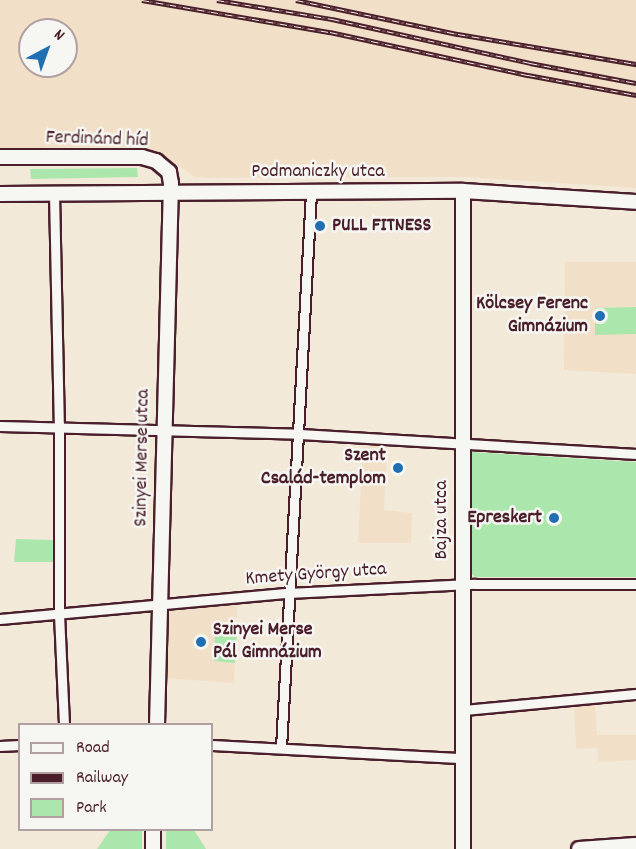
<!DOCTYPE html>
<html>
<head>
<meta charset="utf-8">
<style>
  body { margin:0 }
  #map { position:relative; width:636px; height:849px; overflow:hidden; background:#f3e9d9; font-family:Dekko,sans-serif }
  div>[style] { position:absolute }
  .built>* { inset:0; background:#f1e0c7 }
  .green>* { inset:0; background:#abe7ad }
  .roads { filter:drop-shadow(2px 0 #4a1f2b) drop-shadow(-2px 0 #4a1f2b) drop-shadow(0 2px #4a1f2b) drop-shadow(0 -2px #4a1f2b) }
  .street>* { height:9px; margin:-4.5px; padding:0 4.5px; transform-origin:4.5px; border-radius:4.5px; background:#f6f6f2 }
  .secondary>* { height:14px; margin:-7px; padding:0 7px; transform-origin:7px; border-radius:7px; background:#f6f6f2 }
  .rail>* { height:4.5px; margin-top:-2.25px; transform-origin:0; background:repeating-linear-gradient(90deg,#f6f6f2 0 7px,#4a1f2b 0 14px); box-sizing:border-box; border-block:2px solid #4a1f2b }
  .dots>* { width:16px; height:16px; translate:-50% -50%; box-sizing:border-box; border:3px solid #f6f6f2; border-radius:50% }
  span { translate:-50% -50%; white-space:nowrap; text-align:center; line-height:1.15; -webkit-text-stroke:5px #f6f6f2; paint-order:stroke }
  .street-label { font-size:20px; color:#4a1f2b }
  .poi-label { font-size:20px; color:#4a1f2b; font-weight:700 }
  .left { translate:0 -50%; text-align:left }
  .right { translate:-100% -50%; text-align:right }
  .legend { position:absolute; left:18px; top:723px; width:195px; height:108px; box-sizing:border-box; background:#f6f6f2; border:2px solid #b1a0a2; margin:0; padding:8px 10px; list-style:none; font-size:18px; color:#4a1f2b }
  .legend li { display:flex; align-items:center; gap:12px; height:30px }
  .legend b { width:30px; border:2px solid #b1a0a2 }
  .north { position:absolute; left:18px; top:18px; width:60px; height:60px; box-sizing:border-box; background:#f6f6f2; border:2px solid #b1a0a2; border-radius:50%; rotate:41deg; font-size:16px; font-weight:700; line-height:24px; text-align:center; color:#4a1f2b }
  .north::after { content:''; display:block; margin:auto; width:21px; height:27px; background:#1f6fb2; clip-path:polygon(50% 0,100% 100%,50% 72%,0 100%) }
</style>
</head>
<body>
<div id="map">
  <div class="built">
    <div style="clip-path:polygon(evenodd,0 0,636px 0,636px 188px,465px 177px,207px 178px,195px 177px,159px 152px,142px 147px,0 149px,0 0,30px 30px,66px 30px,66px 66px,30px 66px,30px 30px)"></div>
    <div style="clip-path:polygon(565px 262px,636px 262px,636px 374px,564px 370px)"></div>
    <div style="clip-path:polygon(363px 445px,387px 447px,384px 510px,412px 513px,411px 543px,358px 543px)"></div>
    <div style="clip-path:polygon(237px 604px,234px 683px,164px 678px,166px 612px)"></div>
    <div style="clip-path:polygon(595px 705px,597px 735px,636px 735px,636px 760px,598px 762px,597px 748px,576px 749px,574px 707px)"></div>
  </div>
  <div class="green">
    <div style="clip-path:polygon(137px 168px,138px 177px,31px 179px,30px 169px)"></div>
    <div style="clip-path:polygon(636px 307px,636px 334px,595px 335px,595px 308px)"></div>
    <div style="clip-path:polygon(472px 452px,636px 462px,636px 577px,475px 577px,472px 574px)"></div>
    <div style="clip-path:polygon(16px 539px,55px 540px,55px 562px,14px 562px)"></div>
    <div style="clip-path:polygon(215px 631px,237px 631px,235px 663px,214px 661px)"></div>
    <div style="clip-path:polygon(110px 830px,142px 830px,142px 849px,97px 849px)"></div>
    <div style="clip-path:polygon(166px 830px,194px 830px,206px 849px,166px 849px)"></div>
  </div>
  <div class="roads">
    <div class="street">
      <div style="left:54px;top:193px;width:232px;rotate:88.8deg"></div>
      <div style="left:59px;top:425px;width:189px;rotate:90deg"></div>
      <div style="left:59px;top:614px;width:110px;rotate:87.4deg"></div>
      <div style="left:0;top:426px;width:300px;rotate:1.5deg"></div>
      <div style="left:300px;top:434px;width:337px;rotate:3.4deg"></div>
      <div style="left:0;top:619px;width:289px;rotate:-5.2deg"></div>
      <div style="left:288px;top:593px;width:187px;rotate:-2.8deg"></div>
      <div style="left:475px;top:584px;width:161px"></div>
      <div style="left:463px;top:710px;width:174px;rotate:-5.3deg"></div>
      <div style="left:212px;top:745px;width:251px;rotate:3deg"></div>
      <div style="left:0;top:746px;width:20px;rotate:-3deg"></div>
      <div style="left:281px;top:748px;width:557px;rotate:-86.91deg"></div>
    </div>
    <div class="secondary">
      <div style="left:0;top:157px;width:142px"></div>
      <div style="left:142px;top:157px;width:15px;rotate:16deg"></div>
      <div style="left:156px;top:161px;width:17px;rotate:40deg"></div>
      <div style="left:169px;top:172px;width:11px;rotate:80deg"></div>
      <div style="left:171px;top:183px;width:541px;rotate:91.48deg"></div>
      <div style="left:463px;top:191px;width:658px;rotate:90deg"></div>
      <div style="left:0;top:194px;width:463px;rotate:-0.4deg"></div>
      <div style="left:463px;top:191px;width:173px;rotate:3.6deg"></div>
      <div style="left:153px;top:830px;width:19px;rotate:90deg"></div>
      <div style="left:579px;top:849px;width:57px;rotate:-4deg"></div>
    </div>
  </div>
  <div class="rail">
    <div style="left:142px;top:0;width:191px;rotate:9.7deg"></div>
    <div style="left:330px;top:32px;width:203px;rotate:12.3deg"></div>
    <div style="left:528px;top:75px;width:110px;rotate:10.5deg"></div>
    <div style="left:217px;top:0;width:117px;rotate:9.4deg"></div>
    <div style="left:332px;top:19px;width:203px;rotate:12.5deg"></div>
    <div style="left:530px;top:63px;width:108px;rotate:10.7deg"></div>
    <div style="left:296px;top:0;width:166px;rotate:11.9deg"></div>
    <div style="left:458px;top:34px;width:181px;rotate:9.6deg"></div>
  </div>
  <div class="dots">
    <div style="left:320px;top:226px;background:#1f6fb2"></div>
    <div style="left:600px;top:316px;background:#1f6fb2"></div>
    <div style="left:398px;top:468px;background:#1f6fb2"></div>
    <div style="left:554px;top:518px;background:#1f6fb2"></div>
    <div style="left:201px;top:642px;background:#1f6fb2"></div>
  </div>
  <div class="street-label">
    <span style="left:97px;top:140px;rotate:2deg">Ferdinánd híd</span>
    <span style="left:318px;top:172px">Podmaniczky utca</span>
    <span style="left:143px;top:458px;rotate:-89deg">Szinyei Merse utca</span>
    <span style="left:442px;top:520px;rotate:-90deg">Bajza utca</span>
    <span style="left:316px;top:575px;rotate:-4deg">Kmety György utca</span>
  </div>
  <div class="poi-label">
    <span class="left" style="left:332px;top:226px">PULL FITNESS</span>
    <span class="right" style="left:588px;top:316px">Kölcsey Ferenc<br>Gimnázium</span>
    <span class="right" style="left:386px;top:468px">Szent<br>Család-templom</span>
    <span class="right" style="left:542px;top:518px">Epreskert</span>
    <span class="left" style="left:213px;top:642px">Szinyei Merse<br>Pál Gimnázium</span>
  </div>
  <ul class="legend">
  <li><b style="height:8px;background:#f6f6f2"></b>Road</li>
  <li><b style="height:8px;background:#4a1f2b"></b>Railway</li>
  <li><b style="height:16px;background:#abe7ad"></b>Park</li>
  </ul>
  <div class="north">N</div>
</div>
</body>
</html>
